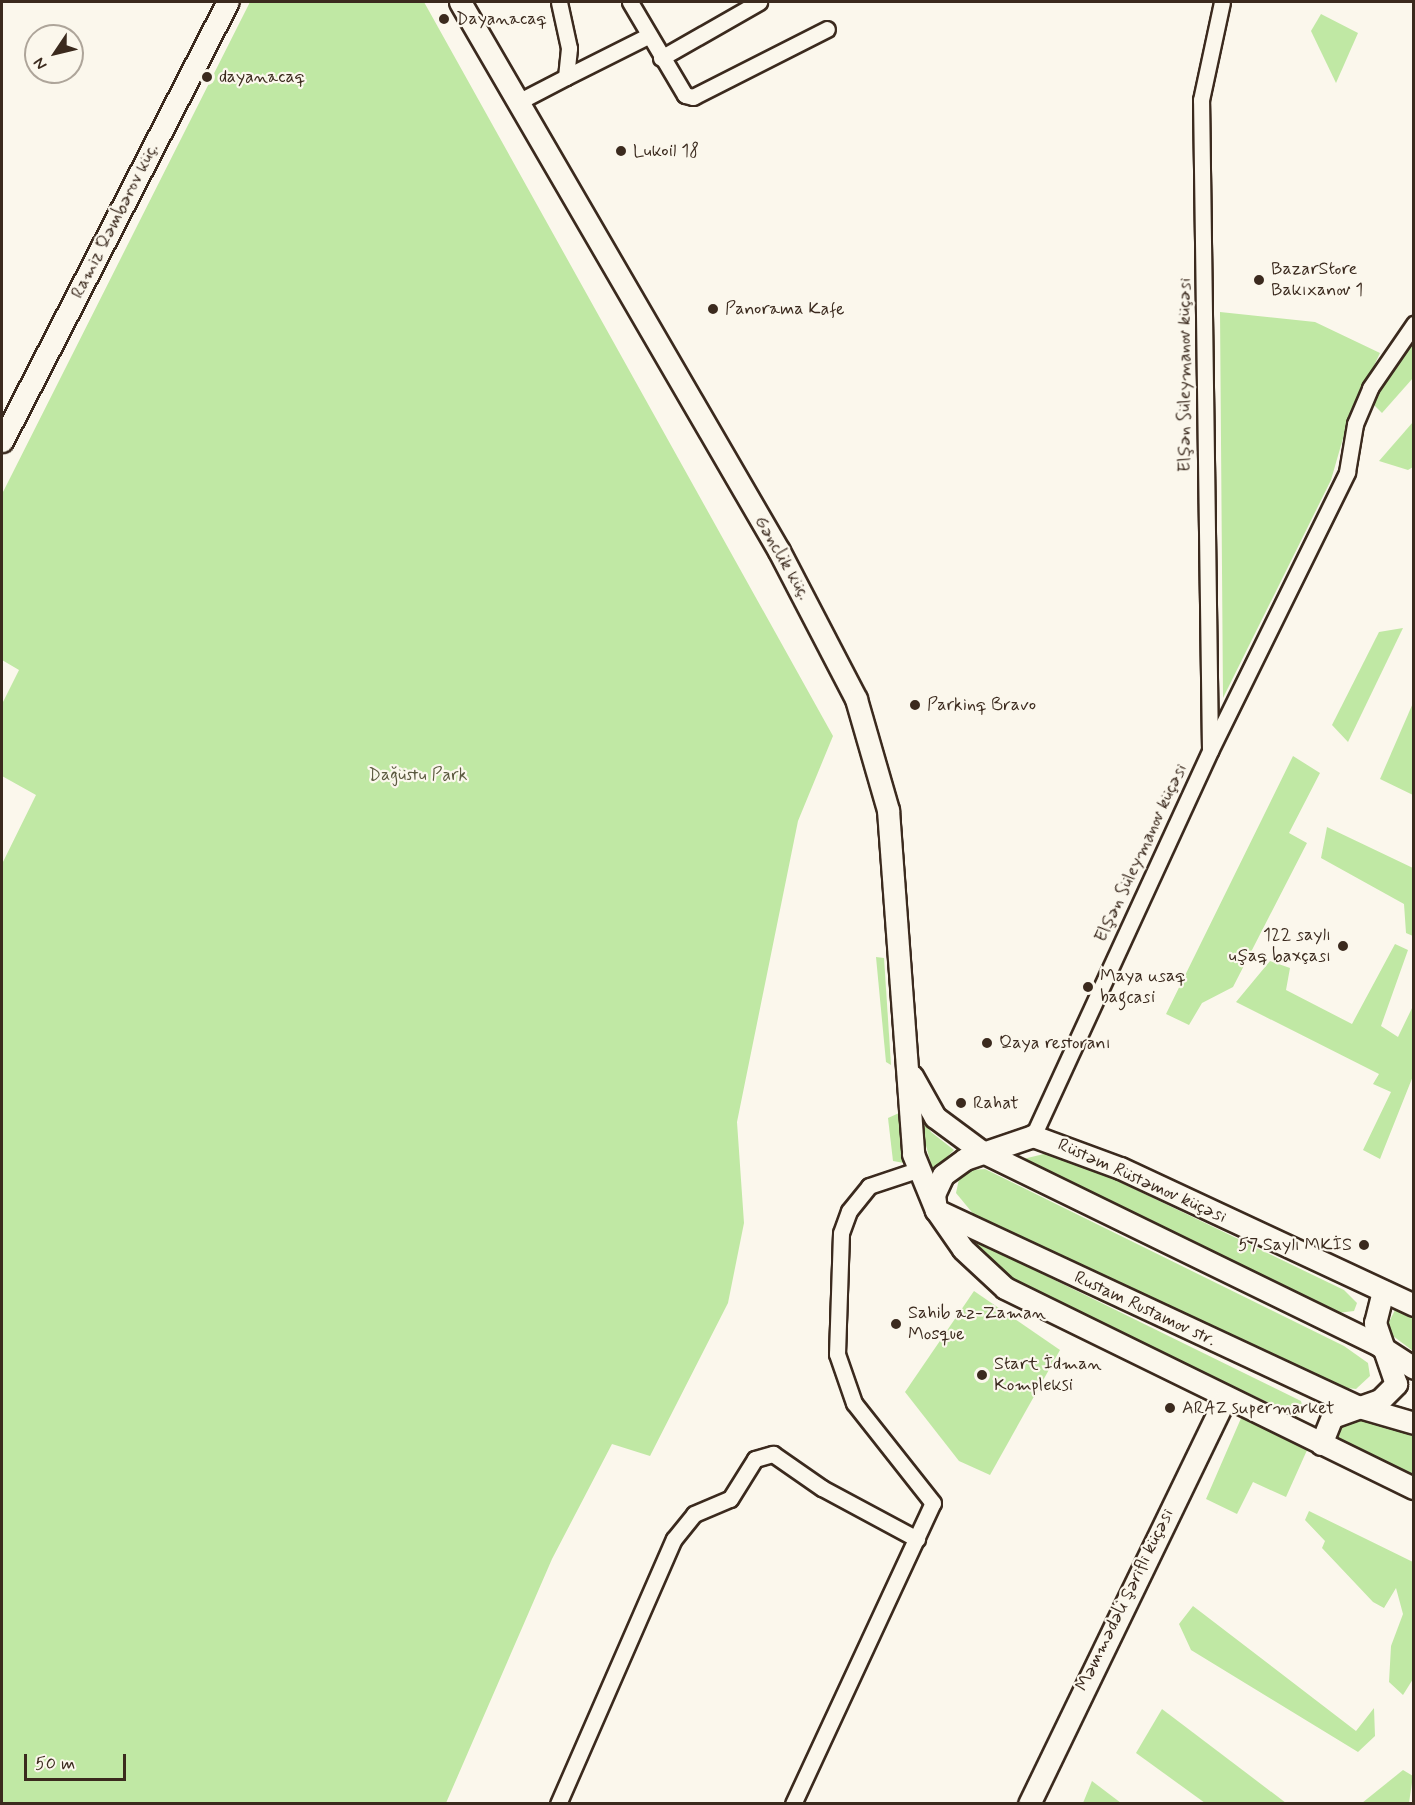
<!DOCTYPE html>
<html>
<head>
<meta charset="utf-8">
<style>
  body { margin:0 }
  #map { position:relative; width:1415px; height:1805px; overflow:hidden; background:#fbf7ec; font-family:Mynerve,sans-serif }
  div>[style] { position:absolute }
  .green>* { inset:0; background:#c0e8a4 }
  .roads { filter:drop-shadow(2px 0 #3b2a1e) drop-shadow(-2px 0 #3b2a1e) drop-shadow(0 2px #3b2a1e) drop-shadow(0 -2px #3b2a1e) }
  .street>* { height:15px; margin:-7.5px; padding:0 7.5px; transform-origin:7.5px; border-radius:7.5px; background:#fbf7ec }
  .secondary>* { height:21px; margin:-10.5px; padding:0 10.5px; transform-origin:10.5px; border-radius:10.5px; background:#fbf7ec }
  .dots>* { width:16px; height:16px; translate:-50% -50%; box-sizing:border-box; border:3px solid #fbf7ec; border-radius:50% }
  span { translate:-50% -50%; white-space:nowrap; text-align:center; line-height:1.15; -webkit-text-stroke:4.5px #fbf7ec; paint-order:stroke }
  .poi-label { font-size:18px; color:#3b2a1e }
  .left { translate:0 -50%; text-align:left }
  .right { translate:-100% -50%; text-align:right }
  .street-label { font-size:18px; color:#3b2a1e }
  .park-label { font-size:18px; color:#5c5a40 }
  .frame { position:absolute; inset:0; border:3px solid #3b2a1e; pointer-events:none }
  .north { position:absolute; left:24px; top:24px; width:60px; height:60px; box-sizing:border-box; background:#fbf7ec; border:2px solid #aea59a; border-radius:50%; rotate:235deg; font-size:16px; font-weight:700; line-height:24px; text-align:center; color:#3b2a1e }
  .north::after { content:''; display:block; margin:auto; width:21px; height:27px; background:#3b2a1e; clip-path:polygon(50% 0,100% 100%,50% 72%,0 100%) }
  .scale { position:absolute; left:24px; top:1754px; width:102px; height:27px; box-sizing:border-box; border:3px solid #3b2a1e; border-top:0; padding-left:8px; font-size:18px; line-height:21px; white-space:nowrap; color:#3b2a1e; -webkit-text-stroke:4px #fbf7ec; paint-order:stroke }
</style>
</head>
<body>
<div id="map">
  <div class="green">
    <div style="clip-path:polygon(250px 2px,424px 2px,833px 736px,798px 821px,737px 1122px,744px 1223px,728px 1303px,650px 1456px,612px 1444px,552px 1559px,446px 1803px,2px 1803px,2px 864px,36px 795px,2px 776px,2px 704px,19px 670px,2px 660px,2px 494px)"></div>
    <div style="clip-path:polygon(1321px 14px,1358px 33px,1336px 83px,1311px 31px)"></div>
    <div style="clip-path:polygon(1220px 312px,1315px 322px,1380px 353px,1348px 421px,1331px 480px,1223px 698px)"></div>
    <div style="clip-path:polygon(1413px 335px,1413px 378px,1382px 413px,1373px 404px)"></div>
    <div style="clip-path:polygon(1413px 422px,1413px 467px,1408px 470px,1379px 461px)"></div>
    <div style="clip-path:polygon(1403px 628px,1348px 742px,1332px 725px,1379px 632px)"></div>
    <div style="clip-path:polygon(1413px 703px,1414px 795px,1413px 795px,1380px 779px)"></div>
    <div style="clip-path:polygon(1293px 756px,1320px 773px,1289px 833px,1307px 843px,1233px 987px,1202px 1003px,1189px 1025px,1166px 1014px)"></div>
    <div style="clip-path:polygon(1327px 827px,1413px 868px,1413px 936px,1406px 933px,1404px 904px,1321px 858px)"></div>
    <div style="clip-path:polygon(1395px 944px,1408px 950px,1381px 1026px,1398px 1037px,1413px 1006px,1413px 1076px,1380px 1159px,1363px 1150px,1391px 1092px,1373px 1084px,1379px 1074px,1236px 1002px,1270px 961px,1290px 968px,1286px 990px,1352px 1024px)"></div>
    <div style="clip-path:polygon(876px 957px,884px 958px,891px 1065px,886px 1062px)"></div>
    <div style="clip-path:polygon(915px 1106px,931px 1132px,954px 1150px,933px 1171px)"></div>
    <div style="clip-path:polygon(899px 1113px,904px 1163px,893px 1161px,888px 1118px)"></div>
    <div style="clip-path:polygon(1048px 1153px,1068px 1157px,1344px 1290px,1357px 1303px,1354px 1311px,1338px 1313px,1019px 1160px)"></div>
    <div style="clip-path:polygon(985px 1169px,1344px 1346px,1368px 1363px,1370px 1376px,1356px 1389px,1339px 1387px,975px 1216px,956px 1193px,959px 1179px,971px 1170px)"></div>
    <div style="clip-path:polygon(967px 1237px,1301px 1401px,1304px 1411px,1297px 1416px,992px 1272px)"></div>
    <div style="clip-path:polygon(974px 1291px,1060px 1350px,990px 1475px,959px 1461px,905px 1392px)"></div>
    <div style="clip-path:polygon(1397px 1306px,1413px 1314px,1413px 1351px,1385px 1330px)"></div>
    <div style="clip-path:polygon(1242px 1416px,1308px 1448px,1286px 1497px,1253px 1482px,1237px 1514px,1206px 1499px)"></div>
    <div style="clip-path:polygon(1345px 1416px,1413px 1434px,1413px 1475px,1335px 1436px)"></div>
    <div style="clip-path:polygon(1309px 1511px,1413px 1562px,1413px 1679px,1403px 1695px,1389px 1682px,1391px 1646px,1403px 1614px,1396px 1588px,1384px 1608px,1373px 1602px,1322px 1548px,1325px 1541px,1305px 1520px)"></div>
    <div style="clip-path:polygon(1193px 1606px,1356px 1731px,1374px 1708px,1375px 1736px,1358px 1752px,1191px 1650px,1179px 1624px)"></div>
    <div style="clip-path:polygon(1162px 1709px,1286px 1803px,1205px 1803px,1136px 1753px)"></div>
    <div style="clip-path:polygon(1403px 1770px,1413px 1776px,1409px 1803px,1362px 1803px)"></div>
    <div style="clip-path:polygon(1092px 1781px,1121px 1803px,1083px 1803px)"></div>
  </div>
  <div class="roads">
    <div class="street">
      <div style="left:630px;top:2px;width:108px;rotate:59.4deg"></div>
      <div style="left:685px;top:95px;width:8px;rotate:14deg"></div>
      <div style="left:693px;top:97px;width:150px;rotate:-26.9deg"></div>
      <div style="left:661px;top:58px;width:113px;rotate:-29.7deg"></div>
      <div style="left:566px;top:77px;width:92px;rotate:-26.6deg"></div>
      <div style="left:518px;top:102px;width:54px;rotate:-27.5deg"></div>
      <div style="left:566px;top:77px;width:29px;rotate:-84deg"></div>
      <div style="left:569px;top:48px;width:47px;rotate:-102.3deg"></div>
      <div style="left:1210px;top:749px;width:649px;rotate:-90.79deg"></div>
      <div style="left:1201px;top:100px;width:100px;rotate:-77.9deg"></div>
      <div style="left:1033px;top:1136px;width:424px;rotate:-65.3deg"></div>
      <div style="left:1210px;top:751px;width:311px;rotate:-63.8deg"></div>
      <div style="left:1347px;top:472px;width:49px;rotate:-80.5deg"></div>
      <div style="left:1355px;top:424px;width:39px;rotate:-67deg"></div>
      <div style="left:1370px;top:388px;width:78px;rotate:-55.5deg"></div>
      <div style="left:558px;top:1804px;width:289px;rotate:-66.4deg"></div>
      <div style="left:674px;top:1539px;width:32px;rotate:-51deg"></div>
      <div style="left:694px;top:1514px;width:39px;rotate:-23deg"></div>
      <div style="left:730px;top:1499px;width:47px;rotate:-58deg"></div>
      <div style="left:755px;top:1459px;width:19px;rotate:-16deg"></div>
      <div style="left:773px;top:1454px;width:60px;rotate:34.8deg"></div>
      <div style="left:822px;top:1488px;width:108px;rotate:28.2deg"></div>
      <div style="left:793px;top:1804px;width:332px;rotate:-65.1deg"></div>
      <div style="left:933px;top:1503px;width:127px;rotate:-128.3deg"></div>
      <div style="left:854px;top:1403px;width:52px;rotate:-109.1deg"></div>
      <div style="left:837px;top:1354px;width:121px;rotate:-88.1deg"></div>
      <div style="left:841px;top:1233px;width:23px;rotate:-70deg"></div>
      <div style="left:849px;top:1211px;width:32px;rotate:-51deg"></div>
      <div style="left:869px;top:1186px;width:51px;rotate:-18.4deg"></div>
    </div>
    <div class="secondary">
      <div style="left:460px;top:2px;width:635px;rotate:59.84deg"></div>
      <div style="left:779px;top:551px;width:167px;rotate:62.5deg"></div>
      <div style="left:856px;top:699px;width:116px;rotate:73.9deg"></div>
      <div style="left:888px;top:810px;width:345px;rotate:85.8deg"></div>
      <div style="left:913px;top:1154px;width:61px;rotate:67.7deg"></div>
      <div style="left:936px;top:1210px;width:463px;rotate:25deg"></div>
      <div style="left:1356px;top:1406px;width:60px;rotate:16.3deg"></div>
      <div style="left:2px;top:441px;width:494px;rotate:-62.8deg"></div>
      <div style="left:912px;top:1076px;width:47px;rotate:60.7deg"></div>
      <div style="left:935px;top:1117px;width:57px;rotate:36.5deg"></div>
      <div style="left:981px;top:1151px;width:444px;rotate:26deg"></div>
      <div style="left:1380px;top:1346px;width:40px;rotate:32.9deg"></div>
      <div style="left:1414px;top:1305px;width:324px;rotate:-155deg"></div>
      <div style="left:1120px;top:1168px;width:93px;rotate:-159.8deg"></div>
      <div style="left:1033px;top:1136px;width:72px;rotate:161.3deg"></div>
      <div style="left:965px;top:1159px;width:27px;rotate:144deg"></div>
      <div style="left:943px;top:1175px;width:21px;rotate:115deg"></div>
      <div style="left:934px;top:1194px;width:16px;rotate:83deg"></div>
      <div style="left:936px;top:1210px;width:47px;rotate:55.3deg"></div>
      <div style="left:963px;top:1249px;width:57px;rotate:42.9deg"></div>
      <div style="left:1005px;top:1288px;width:455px;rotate:26.1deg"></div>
      <div style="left:1321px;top:1444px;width:29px;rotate:-68deg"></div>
      <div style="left:1332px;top:1417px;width:51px;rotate:-19.5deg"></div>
      <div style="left:1380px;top:1400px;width:23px;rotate:-45deg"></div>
      <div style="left:1396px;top:1384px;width:65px;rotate:-109deg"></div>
      <div style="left:1375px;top:1323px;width:33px;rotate:-76deg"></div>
      <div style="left:1029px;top:1804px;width:451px;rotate:-64.2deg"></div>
    </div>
  </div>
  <div class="dots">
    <div style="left:444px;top:19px;background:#3b2a1e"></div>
    <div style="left:207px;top:77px;background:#3b2a1e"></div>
    <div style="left:621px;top:151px;background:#3b2a1e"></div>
    <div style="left:1259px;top:280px;background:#3b2a1e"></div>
    <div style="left:713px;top:309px;background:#3b2a1e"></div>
    <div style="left:915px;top:705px;background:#3b2a1e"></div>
    <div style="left:1343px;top:946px;background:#3b2a1e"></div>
    <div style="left:1088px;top:987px;background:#3b2a1e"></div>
    <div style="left:987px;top:1043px;background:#3b2a1e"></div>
    <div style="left:961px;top:1103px;background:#3b2a1e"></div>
    <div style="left:1364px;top:1245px;background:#3b2a1e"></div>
    <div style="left:896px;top:1324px;background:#3b2a1e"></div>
    <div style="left:982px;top:1375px;background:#3b2a1e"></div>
    <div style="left:1170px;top:1408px;background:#3b2a1e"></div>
  </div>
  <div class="poi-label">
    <span class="left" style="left:456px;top:19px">Dayanacaq</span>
    <span class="left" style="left:219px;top:77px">dayanacaq</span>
    <span class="left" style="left:633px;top:151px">Lukoil 18</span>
    <span class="left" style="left:1271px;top:280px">BazarStore<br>Bakıxanov 1</span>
    <span class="left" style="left:725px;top:309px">Panorama Kafe</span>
    <span class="left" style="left:927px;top:705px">Parkinq Bravo</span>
    <span class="right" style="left:1331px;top:946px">122 saylı<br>uşaq baxçası</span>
    <span class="left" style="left:1100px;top:987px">Maya usaq<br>bagcasi</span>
    <span class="left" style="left:999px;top:1043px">Qaya restoranı</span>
    <span class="left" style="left:973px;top:1103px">Rahat</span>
    <span class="right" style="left:1352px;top:1245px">57 Saylı MKİS</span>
    <span class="left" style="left:908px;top:1324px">Sahib az-Zaman<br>Mosque</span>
    <span class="left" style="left:994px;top:1375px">Start İdman<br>Kompleksi</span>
    <span class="left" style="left:1182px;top:1408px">ARAZ supermarket</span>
  </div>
  <div class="street-label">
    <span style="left:115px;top:221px;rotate:-63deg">Ramiz Qəmbərov küç.</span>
    <span style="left:1185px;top:375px;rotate:-90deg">Elşən Süleymanov küçəsi</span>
    <span style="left:782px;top:558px;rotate:60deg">Gənclik küç.</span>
    <span style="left:1141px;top:853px;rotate:-65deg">Elşən Süleymanov küçəsi</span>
    <span style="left:1142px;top:1181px;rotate:24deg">Rüstəm Rüstəmov küçəsi</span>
    <span style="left:1145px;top:1309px;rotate:25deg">Rustam Rustamov str.</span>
    <span style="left:1125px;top:1600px;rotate:-64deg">Məmmədəli Şərifli küçəsi</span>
  </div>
  <div class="park-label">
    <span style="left:418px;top:775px">Dağüstu Park</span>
  </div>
  <div class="frame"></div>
  <div class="north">N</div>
  <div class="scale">50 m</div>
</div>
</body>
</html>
